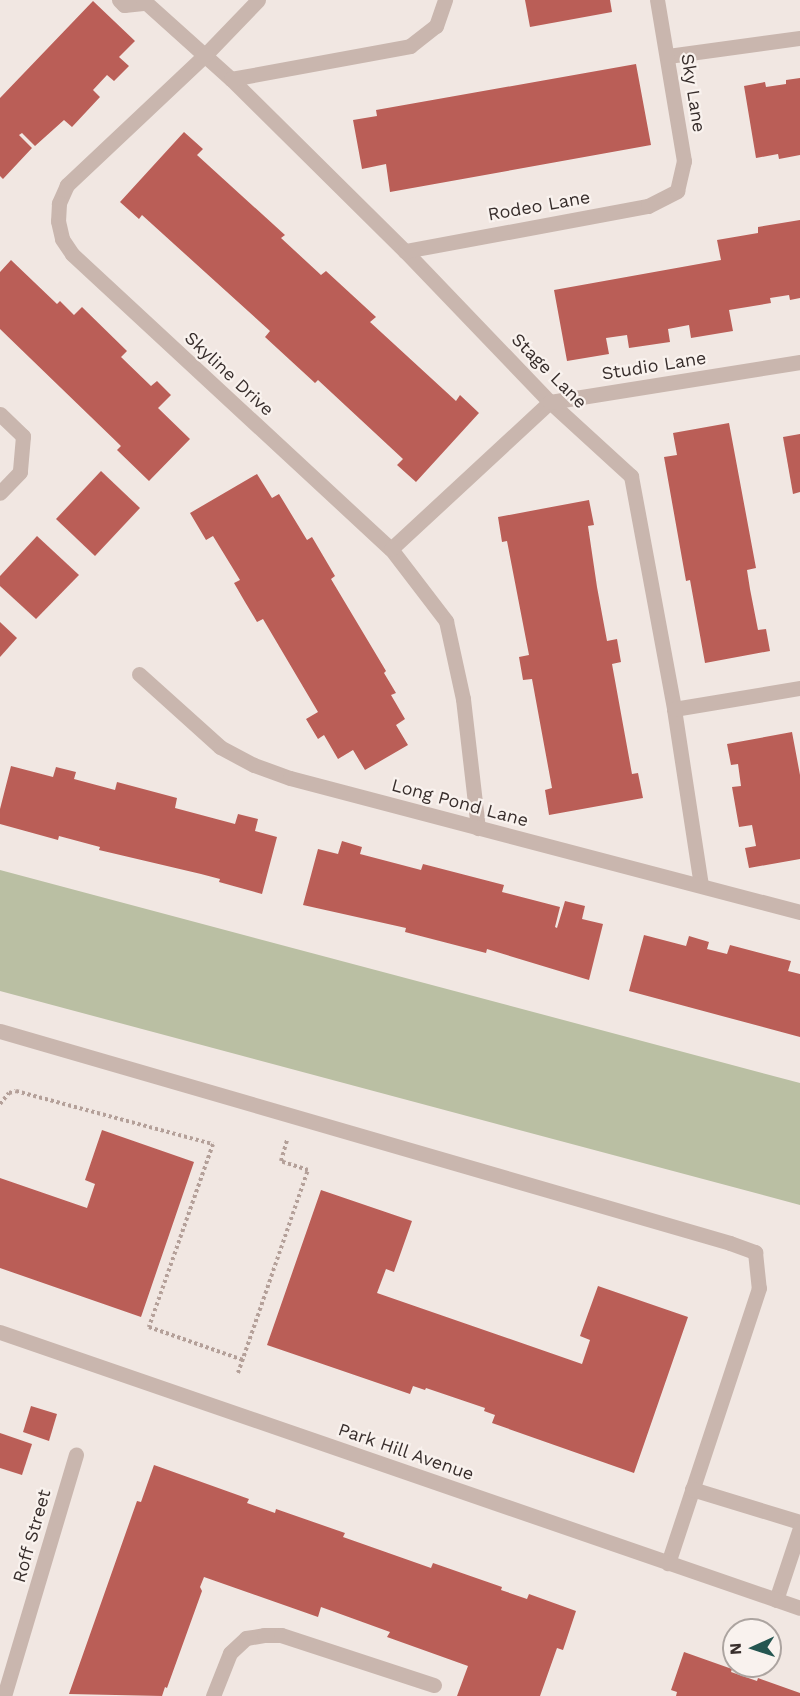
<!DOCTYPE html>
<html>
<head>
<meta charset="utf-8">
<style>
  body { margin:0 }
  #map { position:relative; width:800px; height:1696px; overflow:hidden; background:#f1e7e2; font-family:"Work Sans",sans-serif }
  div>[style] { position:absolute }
  .green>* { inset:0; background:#babfa3 }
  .building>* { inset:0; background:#ba5e57 }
  .path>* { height:4px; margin-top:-2px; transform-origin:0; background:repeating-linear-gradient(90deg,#b4a099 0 3px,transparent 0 6px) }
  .lane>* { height:15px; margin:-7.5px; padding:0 7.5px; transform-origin:7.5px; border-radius:7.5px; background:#c9b6ae }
  .street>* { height:15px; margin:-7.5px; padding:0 7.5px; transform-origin:7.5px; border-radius:7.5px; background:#c9b6ae }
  span { translate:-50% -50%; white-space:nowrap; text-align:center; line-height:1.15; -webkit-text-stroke:4.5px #f9f2ee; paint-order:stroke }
  .street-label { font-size:18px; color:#382e2c }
  .north { position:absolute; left:722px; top:1618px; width:60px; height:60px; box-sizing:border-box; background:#f9f2ee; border:2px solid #aca4a0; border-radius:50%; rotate:267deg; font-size:16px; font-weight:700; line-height:24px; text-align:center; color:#382e2c }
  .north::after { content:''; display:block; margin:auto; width:21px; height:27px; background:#255651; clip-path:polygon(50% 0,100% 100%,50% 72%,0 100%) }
</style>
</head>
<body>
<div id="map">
  <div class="green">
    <div style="clip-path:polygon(0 870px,800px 1083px,800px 1205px,0 991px)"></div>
  </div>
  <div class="building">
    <div style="clip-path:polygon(525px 0,610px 0,612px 12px,530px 27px)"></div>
    <div style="clip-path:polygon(93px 1px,135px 41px,119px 57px,129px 66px,114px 81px,107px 75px,93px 90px,100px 97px,72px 127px,64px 120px,35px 146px,22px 133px,19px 135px,32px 148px,3px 179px,0 176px,0 98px)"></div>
    <div style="clip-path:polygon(636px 64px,651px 145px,390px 192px,386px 164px,362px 169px,353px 120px,377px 116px,376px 110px)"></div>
    <div style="clip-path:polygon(800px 78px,800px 155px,779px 159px,778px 154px,756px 158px,744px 86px,765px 82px,766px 87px,786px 84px,786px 80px)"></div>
    <div style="clip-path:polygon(184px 132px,203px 149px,197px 155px,285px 235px,281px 238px,321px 275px,326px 271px,376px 317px,370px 322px,456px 401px,460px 395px,479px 413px,416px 482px,397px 465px,403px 459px,318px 380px,315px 383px,265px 337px,270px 331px,142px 215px,139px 219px,120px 202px)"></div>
    <div style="clip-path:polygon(800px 220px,800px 298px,790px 300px,789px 295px,770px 298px,771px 303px,729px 310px,733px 331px,691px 338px,689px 325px,668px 329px,670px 342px,629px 348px,627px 335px,606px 338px,609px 354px,567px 361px,554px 290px,721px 260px,717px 240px,758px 233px,758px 227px)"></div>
    <div style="clip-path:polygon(11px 260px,57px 304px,60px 301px,74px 315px,82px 307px,127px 351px,121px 357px,151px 386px,157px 381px,171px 395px,158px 408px,190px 439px,149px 481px,117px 450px,121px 446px,0 329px,0 272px)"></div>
    <div style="clip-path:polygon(729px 423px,756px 568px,747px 570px,750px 589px,758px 630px,766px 629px,770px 651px,705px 663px,690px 580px,686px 581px,664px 457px,677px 455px,673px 433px)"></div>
    <div style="clip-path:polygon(800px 434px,800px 492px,793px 494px,783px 437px)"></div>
    <div style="clip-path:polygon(101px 471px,140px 508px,95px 556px,56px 519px)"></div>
    <div style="clip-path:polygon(257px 474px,272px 498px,279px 494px,307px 540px,312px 537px,335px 576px,331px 579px,386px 671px,384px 673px,396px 693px,391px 695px,405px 719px,396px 725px,408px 745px,365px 770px,353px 750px,338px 759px,324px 735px,318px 739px,306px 719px,318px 712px,263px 619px,257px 622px,245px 602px,234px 583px,240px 580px,213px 536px,206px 540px,190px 513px)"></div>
    <div style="clip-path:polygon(589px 500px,594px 525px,588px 526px,597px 587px,607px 641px,617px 639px,621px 662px,612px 664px,632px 774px,638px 773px,643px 798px,549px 815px,545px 790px,552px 788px,532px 679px,523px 680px,519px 657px,529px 655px,507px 541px,502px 542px,498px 517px)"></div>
    <div style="clip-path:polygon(37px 536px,79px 575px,36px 619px,0 586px,0 576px)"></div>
    <div style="clip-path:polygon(0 622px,17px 638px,0 657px)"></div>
    <div style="clip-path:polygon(792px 732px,800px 775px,800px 859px,749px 868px,745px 848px,756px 846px,752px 825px,739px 827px,732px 787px,741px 786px,738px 764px,731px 765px,727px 744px)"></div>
    <div style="clip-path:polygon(11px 766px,53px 777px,56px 767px,76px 772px,74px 779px,115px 790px,117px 782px,177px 798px,175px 808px,235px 824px,238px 814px,258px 819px,255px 831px,277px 837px,262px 894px,219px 882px,220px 879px,201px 874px,99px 850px,100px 847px,59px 836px,58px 840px,0 824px,0 809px)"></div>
    <div style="clip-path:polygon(342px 841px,362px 847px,360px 854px,421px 870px,423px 864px,504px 885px,502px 892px,560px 907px,555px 927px,557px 928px,565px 901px,585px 906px,582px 919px,603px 924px,589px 980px,487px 949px,486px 953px,405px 932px,406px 928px,303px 905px,318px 849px,338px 854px)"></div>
    <div style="clip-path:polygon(644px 935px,686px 946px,689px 936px,709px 942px,707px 949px,727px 954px,730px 945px,791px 961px,788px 971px,800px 974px,800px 1037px,629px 991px)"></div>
    <div style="clip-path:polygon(102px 1130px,194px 1162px,141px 1317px,0 1268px,0 1178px,87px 1208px,95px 1184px,85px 1180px)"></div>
    <div style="clip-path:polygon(321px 1190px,412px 1221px,394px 1272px,386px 1269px,377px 1293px,582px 1364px,590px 1340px,580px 1336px,598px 1286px,688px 1317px,634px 1473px,492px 1423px,495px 1415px,484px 1411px,485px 1408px,426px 1388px,425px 1390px,413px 1386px,410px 1394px,267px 1345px)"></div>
    <div style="clip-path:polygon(31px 1406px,57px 1414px,49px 1441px,23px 1432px)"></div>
    <div style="clip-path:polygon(0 1433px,32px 1444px,22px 1475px,0 1468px)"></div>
    <div style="clip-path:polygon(154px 1465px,249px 1499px,247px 1503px,275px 1513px,276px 1509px,345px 1533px,343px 1537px,431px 1568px,433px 1563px,502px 1587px,501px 1590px,527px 1599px,529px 1594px,576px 1611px,563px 1650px,557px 1648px,540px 1696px,457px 1696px,468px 1666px,387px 1637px,390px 1632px,321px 1607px,318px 1617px,204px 1577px,200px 1587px,202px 1591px,167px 1688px,165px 1687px,162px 1696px,69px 1694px,137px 1501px,141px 1502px)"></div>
    <div style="clip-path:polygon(684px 1652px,732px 1669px,731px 1672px,757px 1681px,758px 1678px,800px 1693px,800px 1696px,676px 1696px,677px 1692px,671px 1690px)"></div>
  </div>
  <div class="path">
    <div style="left:0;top:1104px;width:14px;rotate:-51deg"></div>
    <div style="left:9px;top:1093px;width:7px;rotate:-16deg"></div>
    <div style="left:16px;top:1091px;width:204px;rotate:15.1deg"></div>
    <div style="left:213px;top:1144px;width:194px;rotate:109.3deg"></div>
    <div style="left:149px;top:1327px;width:100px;rotate:19.3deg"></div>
    <div style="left:238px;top:1373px;width:215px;rotate:-71deg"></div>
    <div style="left:308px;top:1170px;width:28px;rotate:-162deg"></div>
    <div style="left:281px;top:1161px;width:22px;rotate:-74deg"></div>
  </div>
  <div class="lane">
    <div style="left:0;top:414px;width:32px;rotate:44deg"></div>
    <div style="left:23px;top:436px;width:36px;rotate:95deg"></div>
    <div style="left:20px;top:472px;width:29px;rotate:134deg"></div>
    <div style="left:0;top:1031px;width:760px;rotate:16.19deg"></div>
    <div style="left:730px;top:1243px;width:27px;rotate:20deg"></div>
    <div style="left:755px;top:1252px;width:36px;rotate:84deg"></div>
    <div style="left:759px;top:1288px;width:290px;rotate:108.3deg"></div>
    <div style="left:692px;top:1489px;width:113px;rotate:17deg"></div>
    <div style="left:776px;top:1600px;width:76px;rotate:-71.6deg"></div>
    <div style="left:213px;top:1696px;width:46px;rotate:-68.4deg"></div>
    <div style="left:230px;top:1653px;width:22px;rotate:-43deg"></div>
    <div style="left:246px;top:1638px;width:18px;rotate:-9deg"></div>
    <div style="left:264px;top:1635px;width:17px"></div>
    <div style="left:281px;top:1635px;width:161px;rotate:18.1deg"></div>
  </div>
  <div class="street">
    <div style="left:119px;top:0;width:7px;rotate:45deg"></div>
    <div style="left:124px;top:5px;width:19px;rotate:-6deg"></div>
    <div style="left:143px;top:0;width:118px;rotate:41.9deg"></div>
    <div style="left:231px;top:79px;width:245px;rotate:44.7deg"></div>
    <div style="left:405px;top:251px;width:209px;rotate:46.2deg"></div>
    <div style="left:550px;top:402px;width:110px;rotate:42.4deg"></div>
    <div style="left:631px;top:476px;width:237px;rotate:79.5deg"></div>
    <div style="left:674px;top:709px;width:178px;rotate:81.3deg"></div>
    <div style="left:258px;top:0;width:76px;rotate:133.9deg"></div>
    <div style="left:205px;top:55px;width:190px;rotate:136.7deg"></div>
    <div style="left:67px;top:185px;width:20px;rotate:114deg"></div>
    <div style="left:59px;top:203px;width:18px;rotate:93deg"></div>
    <div style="left:58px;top:221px;width:18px;rotate:77deg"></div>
    <div style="left:62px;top:239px;width:18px;rotate:56deg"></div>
    <div style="left:72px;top:254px;width:434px;rotate:42.8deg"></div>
    <div style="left:391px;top:549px;width:91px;rotate:52.6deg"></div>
    <div style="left:446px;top:621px;width:80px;rotate:77.7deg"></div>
    <div style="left:463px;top:699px;width:130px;rotate:83.4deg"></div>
    <div style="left:668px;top:56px;width:133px;rotate:-7.8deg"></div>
    <div style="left:231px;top:79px;width:182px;rotate:-10.4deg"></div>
    <div style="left:410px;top:46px;width:33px;rotate:-38deg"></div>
    <div style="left:436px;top:26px;width:28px;rotate:-71deg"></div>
    <div style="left:405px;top:251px;width:247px;rotate:-10.5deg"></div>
    <div style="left:648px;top:206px;width:33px;rotate:-27deg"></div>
    <div style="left:677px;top:191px;width:31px;rotate:-77deg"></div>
    <div style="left:684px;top:161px;width:163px;rotate:-99.5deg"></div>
    <div style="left:391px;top:549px;width:217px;rotate:-42.8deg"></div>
    <div style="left:550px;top:402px;width:253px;rotate:-9.1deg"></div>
    <div style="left:139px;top:674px;width:109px;rotate:42deg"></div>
    <div style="left:220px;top:747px;width:38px;rotate:28deg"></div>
    <div style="left:254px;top:765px;width:38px;rotate:20deg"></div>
    <div style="left:290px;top:778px;width:527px;rotate:14.72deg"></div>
    <div style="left:674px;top:709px;width:128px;rotate:-9.5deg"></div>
    <div style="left:0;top:1332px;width:846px;rotate:19.03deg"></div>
    <div style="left:4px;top:1696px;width:252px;rotate:-73.4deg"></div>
  </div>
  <div class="street-label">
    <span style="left:693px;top:93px;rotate:81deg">Sky Lane</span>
    <span style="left:539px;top:206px;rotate:-10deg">Rodeo Lane</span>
    <span style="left:654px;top:366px;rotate:-9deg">Studio Lane</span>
    <span style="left:549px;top:371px;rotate:45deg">Stage Lane</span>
    <span style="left:229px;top:374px;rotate:43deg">Skyline Drive</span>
    <span style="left:460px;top:803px;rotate:15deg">Long Pond Lane</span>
    <span style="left:406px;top:1452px;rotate:19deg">Park Hill Avenue</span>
    <span style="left:32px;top:1536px;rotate:-74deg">Roff Street</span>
  </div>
  <div class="north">N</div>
</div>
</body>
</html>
